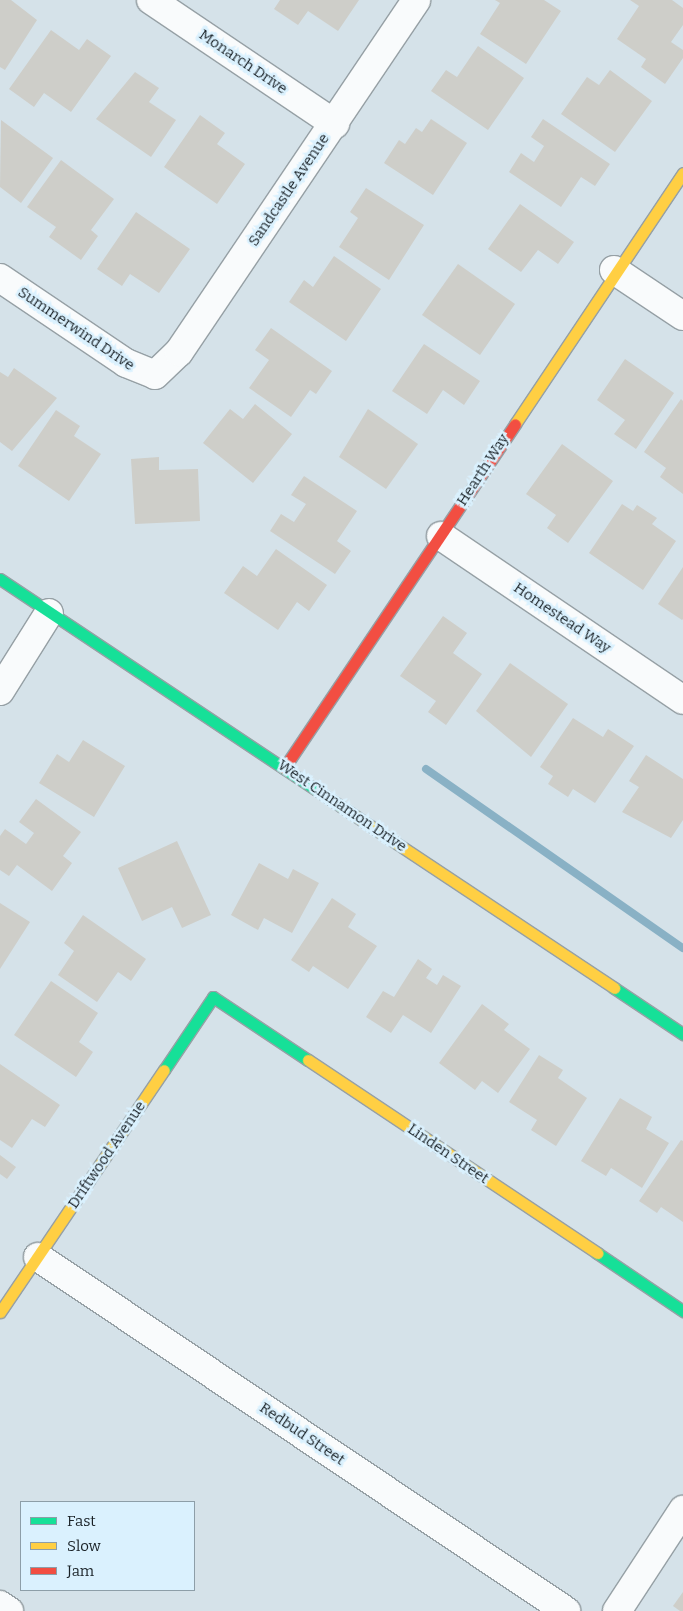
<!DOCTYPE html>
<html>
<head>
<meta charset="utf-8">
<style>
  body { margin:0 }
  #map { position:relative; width:683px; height:1611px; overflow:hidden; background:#d5e2e9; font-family:Bitter,serif }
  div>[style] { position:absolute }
  .stream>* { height:8px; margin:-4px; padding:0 4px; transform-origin:4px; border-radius:4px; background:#89b1c5 }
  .building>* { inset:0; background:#cecec9 }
  .roads { filter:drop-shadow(1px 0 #96a0a5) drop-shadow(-1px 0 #96a0a5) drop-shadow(0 1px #96a0a5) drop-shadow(0 -1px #96a0a5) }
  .street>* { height:28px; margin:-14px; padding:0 14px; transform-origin:14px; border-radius:14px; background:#f9fbfc }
  .fast>* { height:11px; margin:-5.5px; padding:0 5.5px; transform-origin:5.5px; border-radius:5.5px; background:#16e098 }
  .slow>* { height:11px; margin:-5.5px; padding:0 5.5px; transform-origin:5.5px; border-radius:5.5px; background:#ffcf43 }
  .jam>* { height:11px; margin:-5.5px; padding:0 5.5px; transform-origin:5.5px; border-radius:5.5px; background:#f24e42 }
  span { translate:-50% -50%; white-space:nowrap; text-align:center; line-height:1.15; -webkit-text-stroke:5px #daf1fe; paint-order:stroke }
  .street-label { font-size:15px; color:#192126 }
  .legend { position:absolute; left:20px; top:1501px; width:175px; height:90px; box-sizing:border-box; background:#daf1fe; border:1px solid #8d9ea8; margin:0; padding:6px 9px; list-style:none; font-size:15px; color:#192126 }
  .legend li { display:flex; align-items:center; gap:10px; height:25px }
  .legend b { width:25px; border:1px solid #8d9ea8 }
</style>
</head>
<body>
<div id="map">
  <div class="stream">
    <div style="left:426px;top:769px;width:313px;rotate:34.9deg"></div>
  </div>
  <div class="building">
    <div style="clip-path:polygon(0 0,11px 0,37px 20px,5px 70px,0 67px)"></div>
    <div style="clip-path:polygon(280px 0,359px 0,338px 31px,308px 11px,298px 25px,274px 9px)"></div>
    <div style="clip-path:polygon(495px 0,544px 0,561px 11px,526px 64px,480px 34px,500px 3px)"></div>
    <div style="clip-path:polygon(630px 0,672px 0,683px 8px,683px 25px,671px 42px,683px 50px,683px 58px,665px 84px,641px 67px,646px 59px,617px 39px,639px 6px)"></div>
    <div style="clip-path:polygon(51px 30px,79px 50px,87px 39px,111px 56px,71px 112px,44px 93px,34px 107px,9px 89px)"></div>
    <div style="clip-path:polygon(478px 46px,524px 78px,488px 130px,431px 91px,446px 70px,457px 77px)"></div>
    <div style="clip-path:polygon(610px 70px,652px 101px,615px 152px,561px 114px,587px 77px,599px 85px)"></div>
    <div style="clip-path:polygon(135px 72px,159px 88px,149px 102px,176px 120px,151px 157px,96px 119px)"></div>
    <div style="clip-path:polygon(200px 115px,225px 133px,217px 144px,245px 164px,217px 204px,164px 167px)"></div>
    <div style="clip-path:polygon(431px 119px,467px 143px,433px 195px,384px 163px,399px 140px,405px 144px,416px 128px,422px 132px)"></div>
    <div style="clip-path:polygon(543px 119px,610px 164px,595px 186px,581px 177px,561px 207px,509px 172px,521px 153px,534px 162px,544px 146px,531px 137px)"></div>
    <div style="clip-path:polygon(1px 120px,53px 158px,21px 203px,0 187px)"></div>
    <div style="clip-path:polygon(61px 160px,114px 199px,91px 230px,98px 236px,81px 260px,49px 237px,56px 227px,27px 207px)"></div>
    <div style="clip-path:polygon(366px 188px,424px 225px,389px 280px,339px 247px,358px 218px,350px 212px)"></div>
    <div style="clip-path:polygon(520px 204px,574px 242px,558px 264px,538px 250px,521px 272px,488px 249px)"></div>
    <div style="clip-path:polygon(136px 212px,190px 249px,159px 293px,130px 274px,122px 286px,97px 269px)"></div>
    <div style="clip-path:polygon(334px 256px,381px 289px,346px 341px,289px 302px,304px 280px,313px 287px)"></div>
    <div style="clip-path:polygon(458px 264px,515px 304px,480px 355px,422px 315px)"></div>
    <div style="clip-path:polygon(271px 328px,332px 371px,316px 394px,310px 390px,291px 417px,249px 388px,269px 360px,255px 350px)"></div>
    <div style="clip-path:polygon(424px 344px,480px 381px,464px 405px,443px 390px,427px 414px,392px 391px)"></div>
    <div style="clip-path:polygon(625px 359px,674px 393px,636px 449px,614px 434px,625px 420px,597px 400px)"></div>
    <div style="clip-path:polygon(14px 368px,57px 398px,12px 451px,0 442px,0 372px,8px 377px)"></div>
    <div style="clip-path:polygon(681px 399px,683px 401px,683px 494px,660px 477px,666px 468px,644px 452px)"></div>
    <div style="clip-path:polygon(255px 404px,292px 434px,253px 483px,203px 443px,230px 409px,243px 419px)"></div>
    <div style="clip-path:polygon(368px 409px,418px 444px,386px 489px,339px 457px)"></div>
    <div style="clip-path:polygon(56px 410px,80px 426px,74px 436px,101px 454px,69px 501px,18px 466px)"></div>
    <div style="clip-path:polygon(562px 444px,613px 481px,568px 543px,547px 528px,556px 515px,526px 494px)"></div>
    <div style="clip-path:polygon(159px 457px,159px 470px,198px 469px,200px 521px,135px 524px,131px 459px)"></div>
    <div style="clip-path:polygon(304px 476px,357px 511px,337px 541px,351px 551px,335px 574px,270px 531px,281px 514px,294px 522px,306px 504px,291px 495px)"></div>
    <div style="clip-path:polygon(622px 504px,633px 511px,637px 505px,657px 518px,652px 524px,676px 541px,643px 590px,589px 553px)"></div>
    <div style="clip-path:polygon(276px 549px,327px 585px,309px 611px,297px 602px,278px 630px,224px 593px,243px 566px,257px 576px)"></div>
    <div style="clip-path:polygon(683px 567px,683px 619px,682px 620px,658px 604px)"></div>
    <div style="clip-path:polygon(443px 616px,467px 633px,453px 653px,482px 674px,446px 725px,428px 712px,436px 701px,400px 676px)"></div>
    <div style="clip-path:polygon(510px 663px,568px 704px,531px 757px,476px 711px)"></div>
    <div style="clip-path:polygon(573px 718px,603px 737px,608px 729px,634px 746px,595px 803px,573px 789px,568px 797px,548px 784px,553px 776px,540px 767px)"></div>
    <div style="clip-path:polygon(83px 740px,125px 766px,94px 817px,39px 783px,57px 754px,69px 762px)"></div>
    <div style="clip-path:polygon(646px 755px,683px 779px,683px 820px,671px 838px,622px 812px,639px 787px,629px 781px)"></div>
    <div style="clip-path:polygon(36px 799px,81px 832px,63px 856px,72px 863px,52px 891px,17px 865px,9px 876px,0 870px,0 836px,5px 829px,26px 844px,34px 833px,19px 822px)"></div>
    <div style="clip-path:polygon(177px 841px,211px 915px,182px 928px,172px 907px,142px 921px,118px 868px)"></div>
    <div style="clip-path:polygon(259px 863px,288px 879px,293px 869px,319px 883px,292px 933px,264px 918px,258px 930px,231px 915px)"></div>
    <div style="clip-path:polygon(332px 898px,356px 914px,348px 927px,377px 946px,348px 989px,313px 966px,309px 972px,291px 960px)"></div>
    <div style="clip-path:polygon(0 903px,30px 922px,0 969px)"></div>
    <div style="clip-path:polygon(83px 915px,146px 959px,131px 981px,118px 972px,97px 1002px,58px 975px,74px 951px,64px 943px)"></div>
    <div style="clip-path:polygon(418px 959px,432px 969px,426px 978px,437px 985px,443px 975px,461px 986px,431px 1033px,403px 1015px,391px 1033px,366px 1017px,383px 991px,394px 997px)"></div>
    <div style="clip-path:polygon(51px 981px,98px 1013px,79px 1042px,93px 1052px,76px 1077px,14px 1035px)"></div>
    <div style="clip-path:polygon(482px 1004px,509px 1024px,504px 1030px,530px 1049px,498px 1093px,482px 1081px,475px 1090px,439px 1063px)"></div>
    <div style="clip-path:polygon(539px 1055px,563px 1070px,558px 1078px,587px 1098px,556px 1146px,531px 1130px,537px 1120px,509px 1102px)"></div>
    <div style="clip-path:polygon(0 1064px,60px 1105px,45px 1127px,32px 1119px,12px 1148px,0 1140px)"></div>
    <div style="clip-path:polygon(620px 1098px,652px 1117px,646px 1129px,669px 1143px,642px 1188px,611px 1168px,606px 1176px,581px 1161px)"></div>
    <div style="clip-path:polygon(681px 1140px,683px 1141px,683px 1222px,661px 1207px,657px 1213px,639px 1201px)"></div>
    <div style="clip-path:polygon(0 1155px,16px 1167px,7px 1179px,0 1174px)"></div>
    <div style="clip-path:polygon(683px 1592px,683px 1611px,680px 1611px,673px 1606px)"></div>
  </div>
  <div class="roads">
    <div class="street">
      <div style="left:151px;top:0;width:222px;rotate:34deg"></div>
      <div style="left:614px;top:270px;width:83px;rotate:33.7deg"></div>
      <div style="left:0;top:278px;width:152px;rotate:34deg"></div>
      <div style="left:126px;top:363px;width:31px;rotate:22deg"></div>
      <div style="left:155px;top:375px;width:33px;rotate:-44deg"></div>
      <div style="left:179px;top:352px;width:424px;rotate:-56deg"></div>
      <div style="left:441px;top:536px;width:292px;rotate:34.1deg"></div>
      <div style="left:0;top:691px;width:92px;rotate:-57.9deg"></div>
      <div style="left:38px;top:1257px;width:636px;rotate:33.84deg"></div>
      <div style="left:0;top:1605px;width:11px;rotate:34deg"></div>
      <div style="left:617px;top:1611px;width:121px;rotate:-56.8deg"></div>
    </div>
    <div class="fast">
      <div style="left:0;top:579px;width:411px;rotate:33.7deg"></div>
      <div style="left:614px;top:988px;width:83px;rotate:33.7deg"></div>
      <div style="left:164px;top:1070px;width:88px;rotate:-56.1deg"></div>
      <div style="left:213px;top:997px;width:114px;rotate:33.6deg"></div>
      <div style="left:597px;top:1253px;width:104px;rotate:34deg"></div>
    </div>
    <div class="slow">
      <div style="left:515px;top:424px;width:302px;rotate:-56.2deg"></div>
      <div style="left:342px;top:807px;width:327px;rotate:33.6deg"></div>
      <div style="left:308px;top:1060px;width:348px;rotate:33.7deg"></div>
      <div style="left:0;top:1312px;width:292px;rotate:-55.9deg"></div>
    </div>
    <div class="jam">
      <div style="left:284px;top:768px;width:414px;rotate:-56.1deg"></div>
    </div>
  </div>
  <div class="street-label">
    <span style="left:243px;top:62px;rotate:34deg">Monarch Drive</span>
    <span style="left:289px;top:190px;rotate:-56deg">Sandcastle Avenue</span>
    <span style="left:76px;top:329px;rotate:34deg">Summerwind Drive</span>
    <span style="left:483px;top:470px;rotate:-57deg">Hearth Way</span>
    <span style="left:562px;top:618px;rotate:34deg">Homestead Way</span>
    <span style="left:342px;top:806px;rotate:34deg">West Cinnamon Drive</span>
    <span style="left:448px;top:1154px;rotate:34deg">Linden Street</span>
    <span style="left:107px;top:1155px;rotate:-56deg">Driftwood Avenue</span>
    <span style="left:302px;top:1434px;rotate:34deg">Redbud Street</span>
  </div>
  <ul class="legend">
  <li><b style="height:6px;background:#16e098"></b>Fast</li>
  <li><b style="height:6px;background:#ffcf43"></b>Slow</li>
  <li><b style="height:6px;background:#f24e42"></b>Jam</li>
  </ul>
</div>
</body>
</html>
